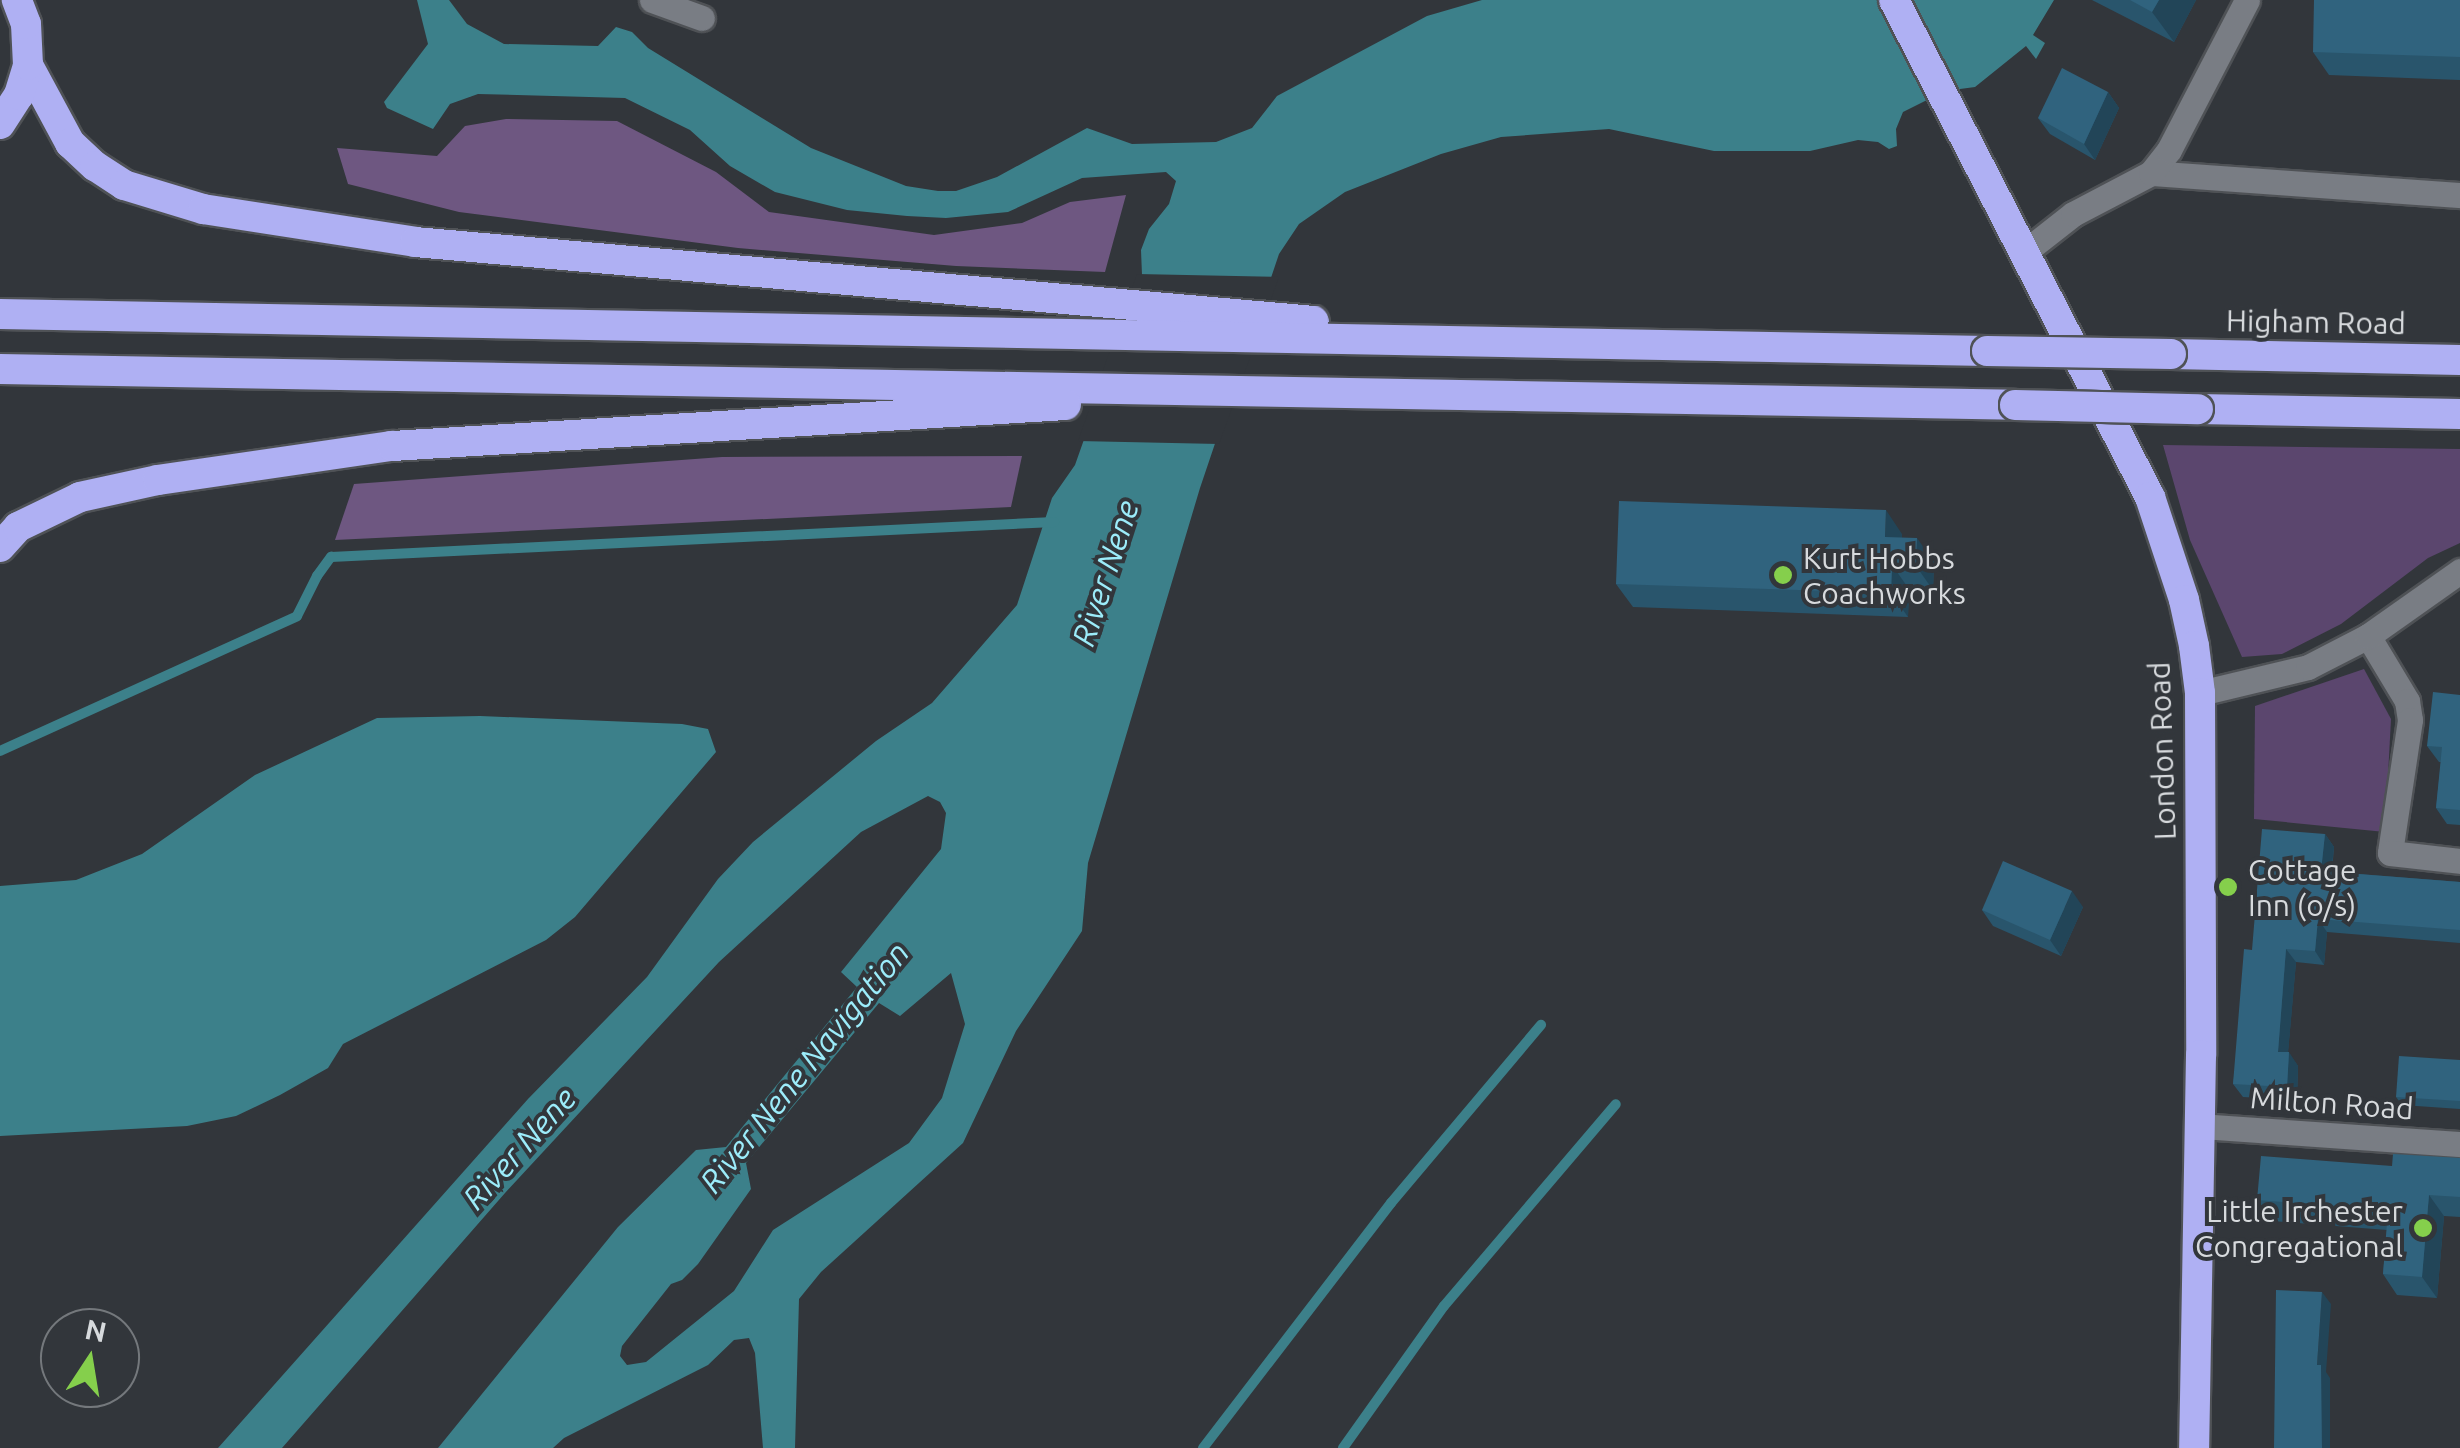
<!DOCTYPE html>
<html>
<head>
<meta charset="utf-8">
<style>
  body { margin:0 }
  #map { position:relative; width:2460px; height:1448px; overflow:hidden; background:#32363b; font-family:Ubuntu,sans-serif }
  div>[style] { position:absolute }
  .green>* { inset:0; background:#5b466e }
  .forest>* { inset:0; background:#6e5781 }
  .water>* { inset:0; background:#3c808a }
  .pier>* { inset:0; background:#32363b }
  .stream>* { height:10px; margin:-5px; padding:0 5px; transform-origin:5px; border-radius:5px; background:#3c808a }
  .roads { filter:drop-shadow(2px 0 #4f5256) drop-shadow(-2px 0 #4f5256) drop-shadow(0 2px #4f5256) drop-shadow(0 -2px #4f5256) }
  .minor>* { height:25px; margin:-12.5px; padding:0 12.5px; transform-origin:12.5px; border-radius:12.5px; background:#797d84 }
  .highway>* { height:30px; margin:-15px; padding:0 15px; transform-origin:15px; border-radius:15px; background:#afb0f3 }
  .bridges { filter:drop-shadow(2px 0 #4f5256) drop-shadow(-2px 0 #4f5256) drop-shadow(0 2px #4f5256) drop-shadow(0 -2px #4f5256) }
  .highway-bridge>* { height:30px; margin:-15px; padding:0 15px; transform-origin:15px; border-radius:15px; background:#afb0f3 }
  .wall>* { inset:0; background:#29556c }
  .shaded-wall>* { inset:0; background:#224558 }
  .building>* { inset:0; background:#30637e }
  .dots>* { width:28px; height:28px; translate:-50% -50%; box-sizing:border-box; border:5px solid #32363b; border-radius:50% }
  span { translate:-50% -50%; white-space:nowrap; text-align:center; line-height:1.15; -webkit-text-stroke:8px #32363b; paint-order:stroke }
  .street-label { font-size:30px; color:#d7dadd }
  .poi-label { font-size:30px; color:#d7dadd }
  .left { translate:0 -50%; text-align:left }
  .right { translate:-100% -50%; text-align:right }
  .water-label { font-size:32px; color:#9cecfa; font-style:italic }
  .north { position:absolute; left:40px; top:1308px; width:100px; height:100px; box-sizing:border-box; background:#32363b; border:2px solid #74787c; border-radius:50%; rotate:12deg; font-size:28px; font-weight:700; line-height:40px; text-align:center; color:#d7dadd }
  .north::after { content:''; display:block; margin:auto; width:35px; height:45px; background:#85cf4c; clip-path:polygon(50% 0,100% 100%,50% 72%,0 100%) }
</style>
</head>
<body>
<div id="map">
  <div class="green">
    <div style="clip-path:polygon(2163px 445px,2460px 449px,2460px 543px,2428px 558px,2341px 624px,2282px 654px,2242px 657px,2190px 540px)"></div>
    <div style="clip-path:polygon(2364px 669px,2391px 719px,2385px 832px,2254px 819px,2255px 706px)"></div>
  </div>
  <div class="forest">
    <div style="clip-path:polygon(506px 119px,617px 121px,716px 172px,769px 212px,934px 235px,1022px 223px,1070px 202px,1126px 195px,1105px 272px,956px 266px,738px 248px,459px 212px,348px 184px,337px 148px,437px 156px,465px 126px)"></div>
    <div style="clip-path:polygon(1022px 456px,1011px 507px,335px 540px,354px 484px,722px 457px)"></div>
  </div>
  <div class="water">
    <div style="clip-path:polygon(evenodd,417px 0,449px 0,467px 24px,504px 44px,598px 46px,616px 27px,632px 32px,648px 48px,811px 148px,906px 186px,938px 191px,956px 191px,997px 177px,1087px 128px,1132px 144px,1216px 142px,1252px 128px,1277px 96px,1427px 16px,1482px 0,2054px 0,2033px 35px,2045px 43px,2036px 59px,2026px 46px,1975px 87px,1945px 91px,1903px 112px,1896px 129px,1897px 146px,1889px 149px,1878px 142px,1858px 140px,1810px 151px,1714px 151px,1609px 129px,1501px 137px,1441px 154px,1345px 192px,1299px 224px,1279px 254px,1200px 488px,1088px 863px,1082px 931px,1016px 1031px,963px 1143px,821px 1272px,799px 1299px,795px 1448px,763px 1448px,755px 1353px,749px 1338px,734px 1340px,708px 1365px,564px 1438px,553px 1448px,438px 1448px,618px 1227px,696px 1150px,726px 1147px,857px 987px,841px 972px,941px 849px,946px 813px,940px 802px,928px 796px,861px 832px,719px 962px,505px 1193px,282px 1448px,218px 1448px,528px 1099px,647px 977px,718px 879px,753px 842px,876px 741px,932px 703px,1017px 605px,1052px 498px,1075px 465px,1142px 275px,1141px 250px,1149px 229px,1169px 204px,1176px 181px,1166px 172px,1082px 178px,1008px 212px,946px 218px,907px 216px,847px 210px,775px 192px,730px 166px,690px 130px,625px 98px,478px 94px,450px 104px,433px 129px,387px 108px,384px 102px,428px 44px,417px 0,951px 973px,965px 1024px,942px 1098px,909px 1143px,773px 1230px,734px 1291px,646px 1362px,627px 1365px,620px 1356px,622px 1346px,671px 1284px,682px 1280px,698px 1264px,751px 1189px,746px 1163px,879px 1003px,900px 1016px,951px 973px)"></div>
    <div style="clip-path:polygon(480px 716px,682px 724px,708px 729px,716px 752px,575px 917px,546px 940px,343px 1044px,328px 1068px,280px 1095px,236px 1116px,187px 1126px,0 1136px,0 886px,76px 880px,142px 854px,255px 775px,377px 718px)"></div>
  </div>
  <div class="pier">
    <div style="clip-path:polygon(1137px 274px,1279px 277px,1219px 444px,1078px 441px)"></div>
  </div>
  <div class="stream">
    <div style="left:0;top:751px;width:326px;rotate:-24.4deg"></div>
    <div style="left:297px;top:616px;width:45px;rotate:-63.4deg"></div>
    <div style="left:317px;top:576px;width:24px;rotate:-54deg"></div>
    <div style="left:331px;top:557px;width:724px;rotate:-2.77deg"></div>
    <div style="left:1203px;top:1448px;width:309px;rotate:-52.5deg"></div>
    <div style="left:1391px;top:1203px;width:233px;rotate:-49.9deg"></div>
    <div style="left:1343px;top:1448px;width:174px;rotate:-54.6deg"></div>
    <div style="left:1444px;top:1306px;width:265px;rotate:-49.6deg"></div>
  </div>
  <div class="roads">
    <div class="minor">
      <div style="left:652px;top:0;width:53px;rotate:19.8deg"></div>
      <div style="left:2151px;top:173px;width:310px;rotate:4.1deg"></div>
      <div style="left:2022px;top:254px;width:65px;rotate:-38.1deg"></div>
      <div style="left:2073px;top:214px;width:88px;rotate:-27.7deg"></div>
      <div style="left:2151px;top:173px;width:29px;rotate:-52deg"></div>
      <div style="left:2169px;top:150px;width:169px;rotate:-62.5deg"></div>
      <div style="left:2368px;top:636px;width:76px;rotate:59deg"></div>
      <div style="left:2407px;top:701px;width:19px;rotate:81deg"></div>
      <div style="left:2410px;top:720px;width:134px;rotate:98.6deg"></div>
      <div style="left:2390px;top:853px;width:70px;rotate:6.5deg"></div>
      <div style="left:2200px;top:693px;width:111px;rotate:-13.5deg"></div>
      <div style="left:2308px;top:667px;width:68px;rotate:-27.3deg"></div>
      <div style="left:2368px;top:636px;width:113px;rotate:-35.2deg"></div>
      <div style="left:2200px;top:1126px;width:261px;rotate:4deg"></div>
    </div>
    <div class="highway">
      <div style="left:1894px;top:0;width:559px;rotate:62.75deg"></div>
      <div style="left:2150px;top:497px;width:108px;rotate:71.7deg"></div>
      <div style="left:2184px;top:600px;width:47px;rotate:77.7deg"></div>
      <div style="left:2194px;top:646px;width:47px;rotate:82.7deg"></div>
      <div style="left:2200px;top:693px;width:362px;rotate:89.8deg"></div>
      <div style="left:2201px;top:1055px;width:393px;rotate:91deg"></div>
      <div style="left:28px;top:65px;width:89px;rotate:61.7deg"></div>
      <div style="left:70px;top:143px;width:34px;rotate:43deg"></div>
      <div style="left:95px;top:166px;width:35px;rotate:33deg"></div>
      <div style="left:124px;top:185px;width:83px;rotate:16.9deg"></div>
      <div style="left:203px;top:209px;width:215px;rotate:8.8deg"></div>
      <div style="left:415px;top:242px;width:902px;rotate:5.02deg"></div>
      <div style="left:0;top:124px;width:35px;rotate:-57deg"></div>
      <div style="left:19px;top:95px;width:31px;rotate:-73deg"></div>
      <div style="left:28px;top:65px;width:41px;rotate:-92.8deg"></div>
      <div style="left:26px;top:24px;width:26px;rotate:-111deg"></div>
      <div style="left:0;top:314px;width:1987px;rotate:1.07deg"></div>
      <div style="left:2171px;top:354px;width:289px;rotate:1.2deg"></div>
      <div style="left:0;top:369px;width:2015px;rotate:1.02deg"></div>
      <div style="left:2198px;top:409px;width:262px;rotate:1.1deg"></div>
      <div style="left:0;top:547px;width:27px;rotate:-48deg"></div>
      <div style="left:18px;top:527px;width:69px;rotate:-25.8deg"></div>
      <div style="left:80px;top:497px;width:80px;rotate:-12.3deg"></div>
      <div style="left:158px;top:480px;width:236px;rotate:-8.3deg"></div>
      <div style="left:392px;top:446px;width:675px;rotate:-3.48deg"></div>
    </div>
  </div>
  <div class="bridges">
    <div class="highway-bridge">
      <div style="left:1987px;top:351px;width:184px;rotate:0.9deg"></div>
      <div style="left:2015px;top:405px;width:183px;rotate:1.3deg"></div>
    </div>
  </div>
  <div class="wall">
    <div style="clip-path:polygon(2092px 0,2196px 0,2174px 42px)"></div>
    <div style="clip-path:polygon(2460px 0,2460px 80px,2329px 75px,2313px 52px)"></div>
    <div style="clip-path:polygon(2108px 92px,2119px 108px,2095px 160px,2050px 134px,2038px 118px)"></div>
    <div style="clip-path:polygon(1902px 534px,1902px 538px,1934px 562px,1933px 590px,1909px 589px,1908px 617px,1633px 607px,1616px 584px)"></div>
    <div style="clip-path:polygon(2460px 695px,2460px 825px,2447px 824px,2436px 808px,2441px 762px,2439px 762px,2427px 746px)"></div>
    <div style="clip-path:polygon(2325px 834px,2334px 847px,2332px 872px,2460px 882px,2460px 943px,2327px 932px,2324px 965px,2296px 962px,2288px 1052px,2298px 1066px,2297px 1100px,2243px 1097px,2233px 1084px,2252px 950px)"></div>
    <div style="clip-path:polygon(2083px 907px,2061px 956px,1993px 926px,1982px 910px)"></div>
    <div style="clip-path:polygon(2460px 1060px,2460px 1109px,2402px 1105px,2396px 1097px)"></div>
    <div style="clip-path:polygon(2460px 1158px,2460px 1217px,2444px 1216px,2437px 1298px,2397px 1295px,2383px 1274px,2387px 1230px,2272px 1221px,2257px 1200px,2392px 1166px)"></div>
  </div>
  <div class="shaded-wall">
    <div style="clip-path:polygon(2159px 0,2196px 0,2174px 42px,2152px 12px)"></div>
    <div style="clip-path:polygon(2108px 92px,2119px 108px,2095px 160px,2084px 144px)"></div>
    <div style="clip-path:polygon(1886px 510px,1902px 534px,1902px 561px,1885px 537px)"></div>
    <div style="clip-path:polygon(1917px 538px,1934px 562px,1933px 590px,1916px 566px)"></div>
    <div style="clip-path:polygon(1892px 565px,1909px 589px,1908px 617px,1891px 593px)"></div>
    <div style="clip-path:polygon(2325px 834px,2334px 847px,2330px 884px,2321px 871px)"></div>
    <div style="clip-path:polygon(2072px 891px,2083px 907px,2061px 956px,2050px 940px)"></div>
    <div style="clip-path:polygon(2318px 919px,2327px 932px,2324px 965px,2315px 951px)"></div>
    <div style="clip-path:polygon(2286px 949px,2296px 962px,2287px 1065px,2278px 1052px)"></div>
    <div style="clip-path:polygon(2289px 1052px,2298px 1066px,2297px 1100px,2287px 1087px)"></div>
    <div style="clip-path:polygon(2429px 1195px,2444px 1216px,2437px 1298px,2422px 1277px)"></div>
    <div style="clip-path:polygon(2322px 1292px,2331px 1304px,2326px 1372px,2330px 1378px,2330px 1448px,2322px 1448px,2317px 1365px)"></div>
  </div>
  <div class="building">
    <div style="clip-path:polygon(2130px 0,2159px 0,2152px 12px)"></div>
    <div style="clip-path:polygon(2314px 0,2460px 0,2460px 57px,2313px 52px)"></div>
    <div style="clip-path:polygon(2062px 68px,2108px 92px,2084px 144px,2038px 118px)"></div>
    <div style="clip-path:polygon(1619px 501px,1886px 510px,1885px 537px,1917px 538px,1916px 566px,1892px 565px,1891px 593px,1616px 584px)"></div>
    <div style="clip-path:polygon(2433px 692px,2460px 695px,2460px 810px,2436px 808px,2442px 747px,2427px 746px)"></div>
    <div style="clip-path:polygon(2262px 829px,2325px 834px,2321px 871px,2460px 882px,2460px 930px,2318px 919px,2315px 951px,2286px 949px,2278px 1052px,2289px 1052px,2287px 1087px,2233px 1084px,2244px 949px,2252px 950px)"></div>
    <div style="clip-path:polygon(2003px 861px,2072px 891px,2050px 940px,1982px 910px)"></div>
    <div style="clip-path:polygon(2399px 1056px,2460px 1060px,2460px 1101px,2396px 1097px)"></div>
    <div style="clip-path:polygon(2393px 1154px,2460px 1158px,2460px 1197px,2429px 1195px,2422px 1277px,2383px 1274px,2388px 1210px,2257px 1200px,2261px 1156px,2392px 1166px)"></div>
    <div style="clip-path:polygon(2276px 1290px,2322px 1292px,2317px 1365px,2321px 1365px,2322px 1448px,2274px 1448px)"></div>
  </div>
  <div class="dots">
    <div style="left:1783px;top:575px;background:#85cf4c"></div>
    <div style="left:2228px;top:887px;background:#85cf4c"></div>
    <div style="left:2423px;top:1228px;background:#85cf4c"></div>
  </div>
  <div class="street-label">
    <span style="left:2316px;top:322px;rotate:1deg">Higham Road</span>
    <span style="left:2162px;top:751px;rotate:-92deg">London Road</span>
    <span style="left:2332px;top:1103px;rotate:4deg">Milton Road</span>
  </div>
  <div class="poi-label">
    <span class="left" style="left:1803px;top:575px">Kurt Hobbs<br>Coachworks</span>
    <span class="left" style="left:2248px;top:887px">Cottage<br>Inn (o/s)</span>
    <span class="right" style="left:2403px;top:1228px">Little Irchester<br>Congregational</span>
  </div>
  <div class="water-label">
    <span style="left:1105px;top:573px;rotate:-72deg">River Nene</span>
    <span style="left:804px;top:1067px;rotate:-51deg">River Nene Navigation</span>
    <span style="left:519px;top:1148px;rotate:-48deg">River Nene</span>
  </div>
  <div class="north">N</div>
</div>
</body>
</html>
